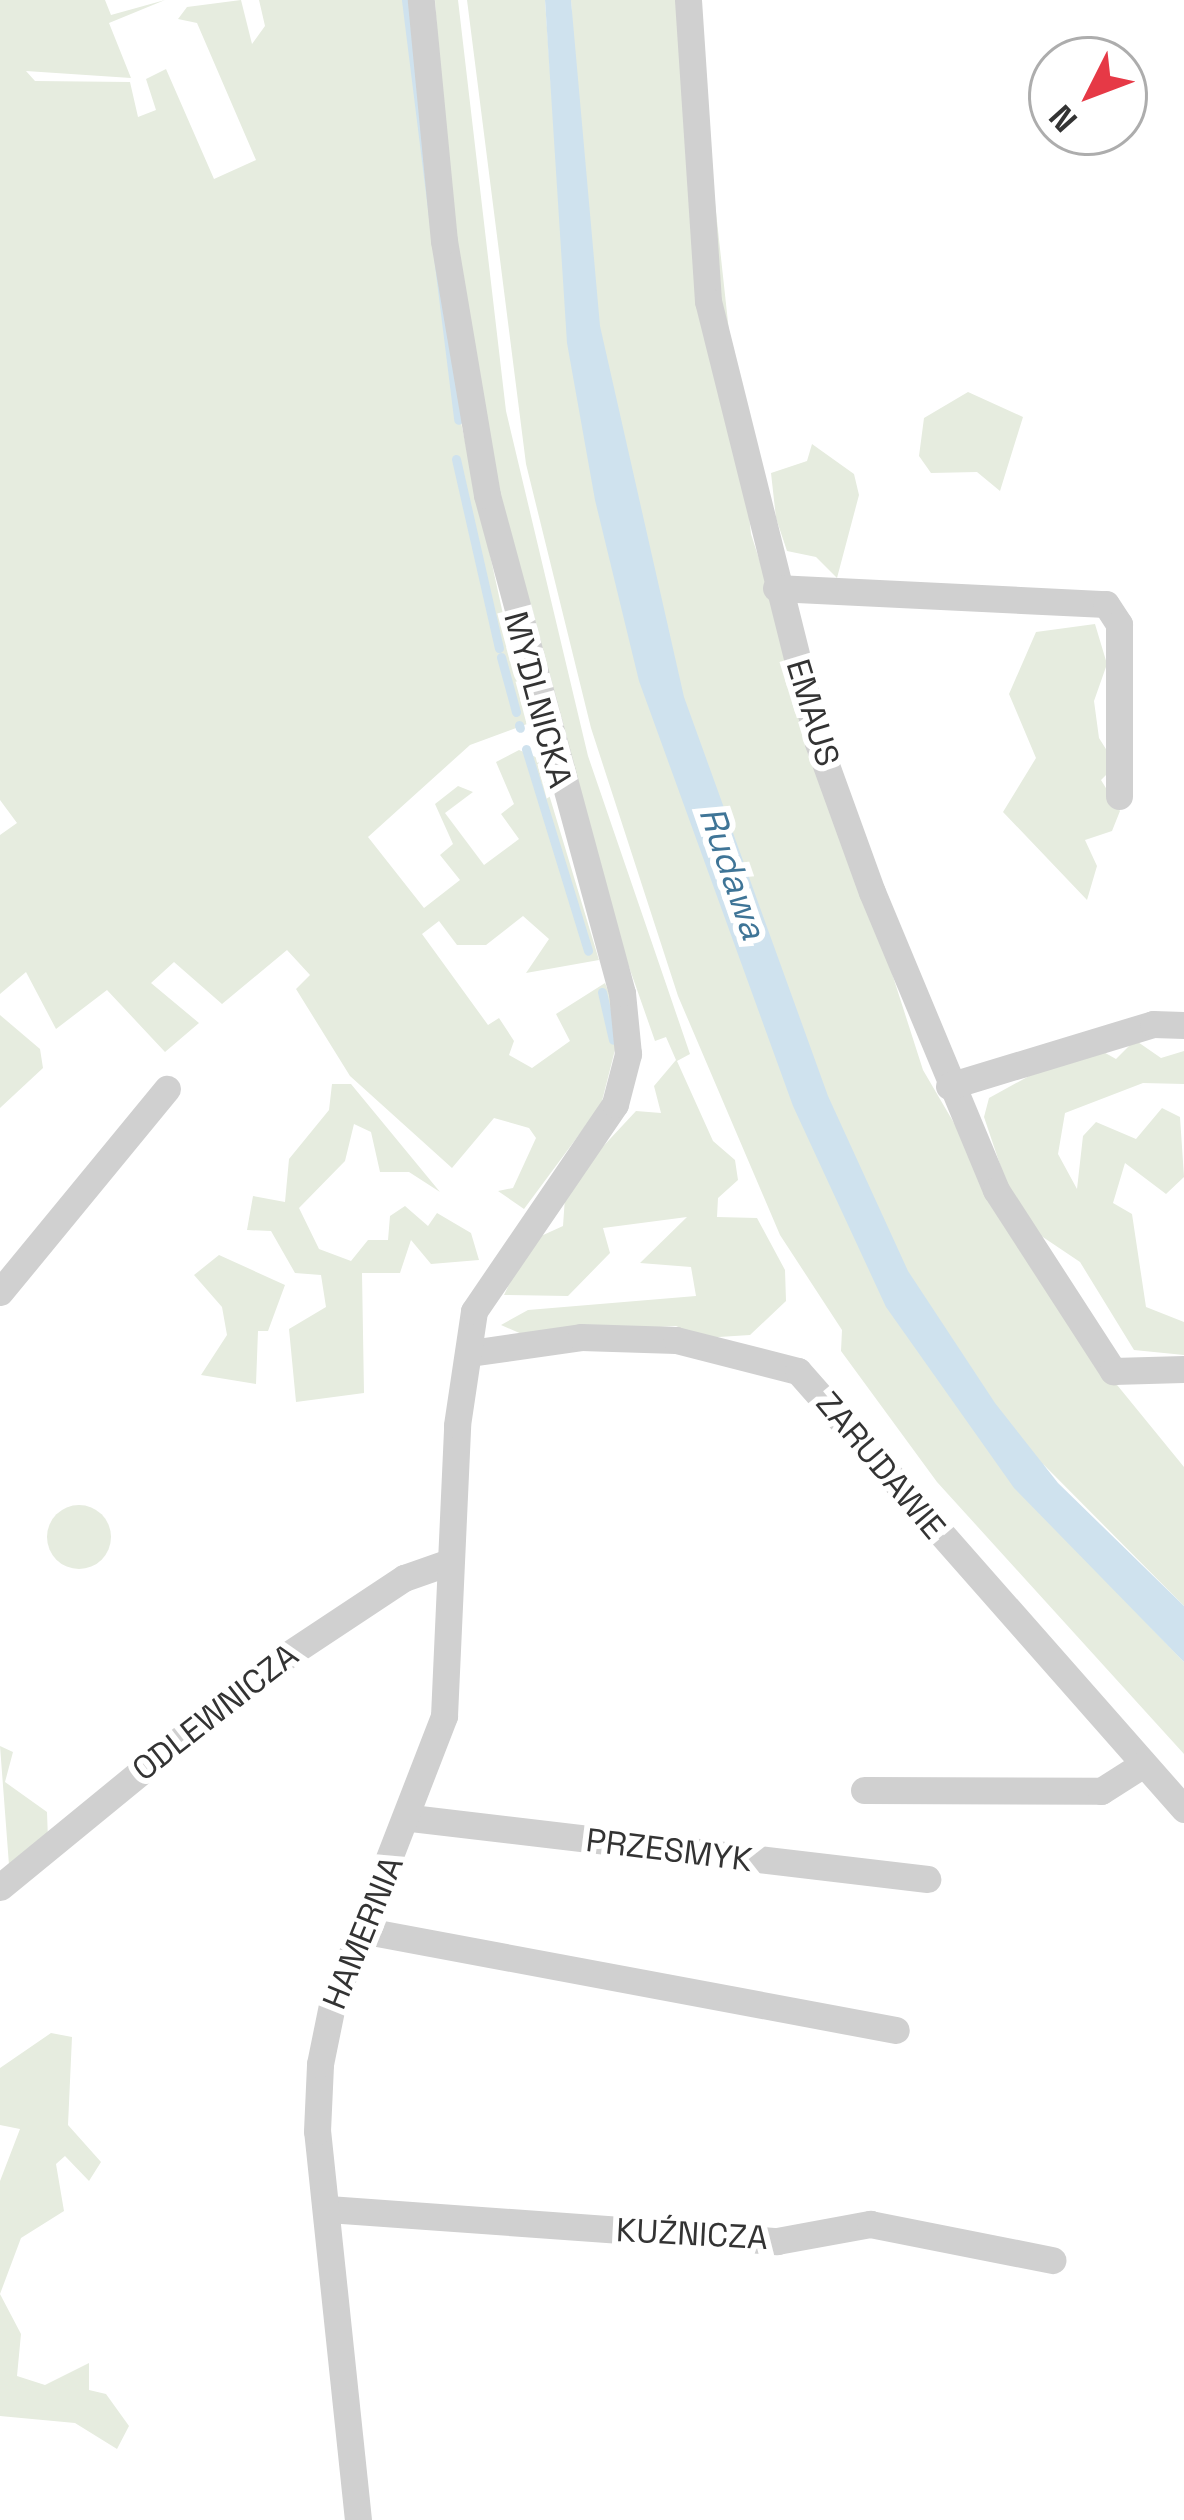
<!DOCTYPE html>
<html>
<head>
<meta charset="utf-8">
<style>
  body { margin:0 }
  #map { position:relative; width:1184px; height:2520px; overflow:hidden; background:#fff; font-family:"Space Grotesk",sans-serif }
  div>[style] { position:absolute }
  .green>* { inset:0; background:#e6ecdf }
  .round { border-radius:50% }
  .water>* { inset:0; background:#cfe2ee }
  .stream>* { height:9px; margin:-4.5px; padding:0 4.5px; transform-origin:4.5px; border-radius:4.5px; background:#cfe2ee }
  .minor>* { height:27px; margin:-13.5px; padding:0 13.5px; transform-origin:13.5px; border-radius:13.5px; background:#d0d0d0 }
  span { translate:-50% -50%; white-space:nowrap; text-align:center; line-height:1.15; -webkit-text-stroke:12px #fff; paint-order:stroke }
  .street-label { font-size:33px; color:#333 }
  .water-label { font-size:36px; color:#3f7597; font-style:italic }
  .north { position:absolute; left:1028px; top:36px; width:120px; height:120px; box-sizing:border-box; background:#fff; border:3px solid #adadad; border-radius:50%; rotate:228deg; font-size:33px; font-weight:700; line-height:48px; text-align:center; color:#333 }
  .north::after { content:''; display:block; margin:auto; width:42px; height:54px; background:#e63946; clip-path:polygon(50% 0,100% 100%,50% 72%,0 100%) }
</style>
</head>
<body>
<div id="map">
  <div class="green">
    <div style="clip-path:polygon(0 0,105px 0,111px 15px,165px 0,109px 23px,131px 78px,26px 71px,35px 81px,130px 82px,138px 117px,156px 110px,146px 79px,166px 69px,214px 179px,256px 160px,197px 23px,178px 19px,187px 7px,241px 0,252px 44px,265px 26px,259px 0,408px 0,460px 418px,527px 724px,470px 745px,368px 837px,424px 908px,460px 880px,440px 855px,453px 844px,435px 804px,458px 786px,473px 792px,445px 813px,484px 865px,519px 839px,501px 814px,514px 804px,496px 762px,519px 750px,538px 758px,599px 960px,526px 973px,549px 939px,523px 916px,486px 945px,457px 945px,439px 921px,422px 934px,488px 1025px,499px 1018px,514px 1041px,509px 1055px,532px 1068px,570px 1041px,556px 1014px,605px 983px,612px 1001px,617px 1042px,601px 1105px,524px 1209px,498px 1191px,513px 1188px,536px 1138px,529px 1128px,494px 1118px,452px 1168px,350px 1076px,296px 989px,310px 975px,287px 950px,222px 1004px,174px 962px,151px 983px,199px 1023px,165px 1052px,107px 990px,56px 1029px,26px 972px,0 994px,0 835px,17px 823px,0 800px)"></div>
    <div style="clip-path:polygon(435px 0,458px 0,506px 411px,588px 756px,690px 1054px,677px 1061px,713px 1141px,735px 1160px,738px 1180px,718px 1198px,717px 1217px,757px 1218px,785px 1270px,786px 1301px,750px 1335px,703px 1338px,676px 1326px,524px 1335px,501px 1325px,528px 1310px,696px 1296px,691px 1267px,640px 1263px,687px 1217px,603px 1228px,610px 1253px,568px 1296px,504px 1295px,530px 1241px,563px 1226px,565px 1197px,596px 1154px,636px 1111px,661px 1113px,654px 1086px,676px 1060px,666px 1037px,655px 1041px,600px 884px,515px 580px,447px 185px)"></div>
    <div style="clip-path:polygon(467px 0,545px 0,561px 225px,578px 128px,571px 0,693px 0,751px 534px,923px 1070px,1082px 1342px,1184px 1467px,1184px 1606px,1043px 1464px,1114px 1589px,1184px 1662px,1184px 1754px,937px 1482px,841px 1351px,842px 1330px,780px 1235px,678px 996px,591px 728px,526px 464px)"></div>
    <div style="clip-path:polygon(968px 392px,1023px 417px,1000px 491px,977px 472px,931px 473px,919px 456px,924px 418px)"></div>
    <div style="clip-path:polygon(812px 444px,854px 474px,859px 495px,837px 578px,816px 557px,787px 551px,776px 518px,771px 473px,807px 461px)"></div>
    <div style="clip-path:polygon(1095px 624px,1107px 664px,1094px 701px,1099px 738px,1116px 765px,1101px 780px,1120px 811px,1112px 831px,1085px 840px,1097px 866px,1087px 900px,1003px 812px,1036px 758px,1009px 694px,1036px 632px)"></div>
    <div style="clip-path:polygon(0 1015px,40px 1049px,43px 1068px,0 1108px)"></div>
    <div style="clip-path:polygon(1135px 1040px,1161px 1058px,1184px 1051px,1184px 1084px,1143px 1083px,1065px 1113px,1058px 1154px,1077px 1189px,1083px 1136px,1096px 1122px,1136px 1139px,1162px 1108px,1180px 1117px,1184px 1177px,1166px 1194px,1125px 1163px,1113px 1203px,1132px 1214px,1146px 1307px,1184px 1322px,1184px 1355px,1134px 1350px,1080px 1262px,1019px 1221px,984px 1117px,989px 1098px,1031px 1075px,1100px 1050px,1116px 1059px)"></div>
    <div style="clip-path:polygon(332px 1084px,351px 1084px,440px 1192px,409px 1172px,380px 1172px,371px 1132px,354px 1124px,345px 1161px,299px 1208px,319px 1249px,351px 1261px,368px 1240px,388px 1240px,390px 1216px,405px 1206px,428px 1226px,437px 1213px,471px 1233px,479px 1260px,431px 1264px,411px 1240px,400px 1273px,362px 1273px,364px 1393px,296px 1402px,289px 1329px,326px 1307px,321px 1275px,295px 1273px,271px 1231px,247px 1230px,253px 1196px,285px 1202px,289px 1159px,329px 1110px)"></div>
    <div style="clip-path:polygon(219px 1255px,285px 1285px,268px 1331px,258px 1331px,256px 1384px,201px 1375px,227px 1335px,222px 1307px,194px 1275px)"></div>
    <div class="round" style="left:47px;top:1505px;width:64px;height:64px"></div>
    <div style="clip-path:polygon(0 1746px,13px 1752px,5px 1782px,47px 1812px,48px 1840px,9px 1865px)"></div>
    <div style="clip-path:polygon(51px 2033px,72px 2037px,68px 2125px,101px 2162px,89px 2181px,65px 2156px,56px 2164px,64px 2211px,21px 2238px,0 2294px,21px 2334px,17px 2376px,45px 2385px,89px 2363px,89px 2390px,106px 2394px,129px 2426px,117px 2449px,75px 2423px,0 2416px,0 2181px,20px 2129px,0 2125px,0 2068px)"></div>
  </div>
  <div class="water">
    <div style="clip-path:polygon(545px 0,571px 0,600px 326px,684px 697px,828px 1096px,908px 1271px,995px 1403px,1058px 1483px,1184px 1606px,1184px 1662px,1014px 1488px,886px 1307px,793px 1106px,639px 681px,595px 500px,567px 343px)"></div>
  </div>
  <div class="stream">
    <div style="left:406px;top:0;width:423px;rotate:82.9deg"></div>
    <div style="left:456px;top:459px;width:194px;rotate:77.2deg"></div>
    <div style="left:501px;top:657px;width:57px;rotate:74.7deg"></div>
    <div style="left:519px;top:725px;width:3px;rotate:72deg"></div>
    <div style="left:526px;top:749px;width:211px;rotate:72.9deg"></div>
    <div style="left:602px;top:992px;width:49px;rotate:77.1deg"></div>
  </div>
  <div class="minor">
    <div style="left:688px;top:0;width:302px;rotate:86.2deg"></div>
    <div style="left:708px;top:301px;width:455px;rotate:76deg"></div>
    <div style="left:818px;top:743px;width:158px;rotate:70.1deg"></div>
    <div style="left:872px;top:892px;width:323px;rotate:67.4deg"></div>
    <div style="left:996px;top:1190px;width:216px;rotate:57.1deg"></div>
    <div style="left:1113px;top:1371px;width:71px;rotate:-1.6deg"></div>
    <div style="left:776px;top:588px;width:330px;rotate:2.8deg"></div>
    <div style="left:1106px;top:604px;width:24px;rotate:57deg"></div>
    <div style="left:1119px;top:624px;width:172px;rotate:90deg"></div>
    <div style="left:949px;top:1086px;width:213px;rotate:-16.9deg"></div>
    <div style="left:1153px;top:1024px;width:31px;rotate:2deg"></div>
    <div style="left:0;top:1292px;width:263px;rotate:-50.6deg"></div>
    <div style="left:470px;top:1353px;width:112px;rotate:-8.2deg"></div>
    <div style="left:581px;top:1337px;width:95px;rotate:1.8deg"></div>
    <div style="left:676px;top:1340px;width:126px;rotate:14.3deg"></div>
    <div style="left:798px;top:1371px;width:584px;rotate:48.61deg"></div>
    <div style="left:864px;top:1790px;width:237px;rotate:0.2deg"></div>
    <div style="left:1101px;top:1791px;width:49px;rotate:-32.4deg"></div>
    <div style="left:411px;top:1818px;width:520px;rotate:6.74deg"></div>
    <div style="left:0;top:1887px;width:343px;rotate:-39.3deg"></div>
    <div style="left:265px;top:1670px;width:167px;rotate:-33.5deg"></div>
    <div style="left:404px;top:1578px;width:46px;rotate:-19.2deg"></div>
    <div style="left:361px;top:1930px;width:544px;rotate:10.59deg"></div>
    <div style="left:328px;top:2209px;width:450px;rotate:4.1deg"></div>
    <div style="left:777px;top:2241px;width:95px;rotate:-10.4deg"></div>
    <div style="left:870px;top:2224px;width:186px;rotate:11.2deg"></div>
    <div style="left:358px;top:2520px;width:391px;rotate:-96deg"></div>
    <div style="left:317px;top:2131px;width:67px;rotate:-87.4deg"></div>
    <div style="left:320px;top:2064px;width:60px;rotate:-78.5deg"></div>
    <div style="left:332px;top:2005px;width:310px;rotate:-68.8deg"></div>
    <div style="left:444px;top:1716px;width:291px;rotate:-87.4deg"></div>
    <div style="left:457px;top:1425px;width:115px;rotate:-81.5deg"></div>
    <div style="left:474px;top:1311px;width:250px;rotate:-55.7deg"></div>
    <div style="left:615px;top:1104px;width:52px;rotate:-75.4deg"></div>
    <div style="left:628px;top:1054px;width:61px;rotate:-95.6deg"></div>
    <div style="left:622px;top:993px;width:516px;rotate:-105.17deg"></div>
    <div style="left:487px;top:495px;width:258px;rotate:-99.6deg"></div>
    <div style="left:444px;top:241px;width:242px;rotate:-95.5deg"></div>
  </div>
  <div class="street-label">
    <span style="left:537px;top:700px;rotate:75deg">MYDLNICKA</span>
    <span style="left:812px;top:713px;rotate:73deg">EMAUS</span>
    <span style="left:880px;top:1466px;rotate:50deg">ZARUDAWIE</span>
    <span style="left:216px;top:1713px;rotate:-38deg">ODLEWNICZA</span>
    <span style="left:669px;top:1851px;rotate:7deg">PRZESMYK</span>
    <span style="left:364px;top:1933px;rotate:-68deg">HAMERNIA</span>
    <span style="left:692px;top:2235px;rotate:3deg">KUŹNICZA</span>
  </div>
  <div class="water-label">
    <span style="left:732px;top:873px;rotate:71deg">Rudawa</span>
  </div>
  <div class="north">N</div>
</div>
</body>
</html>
